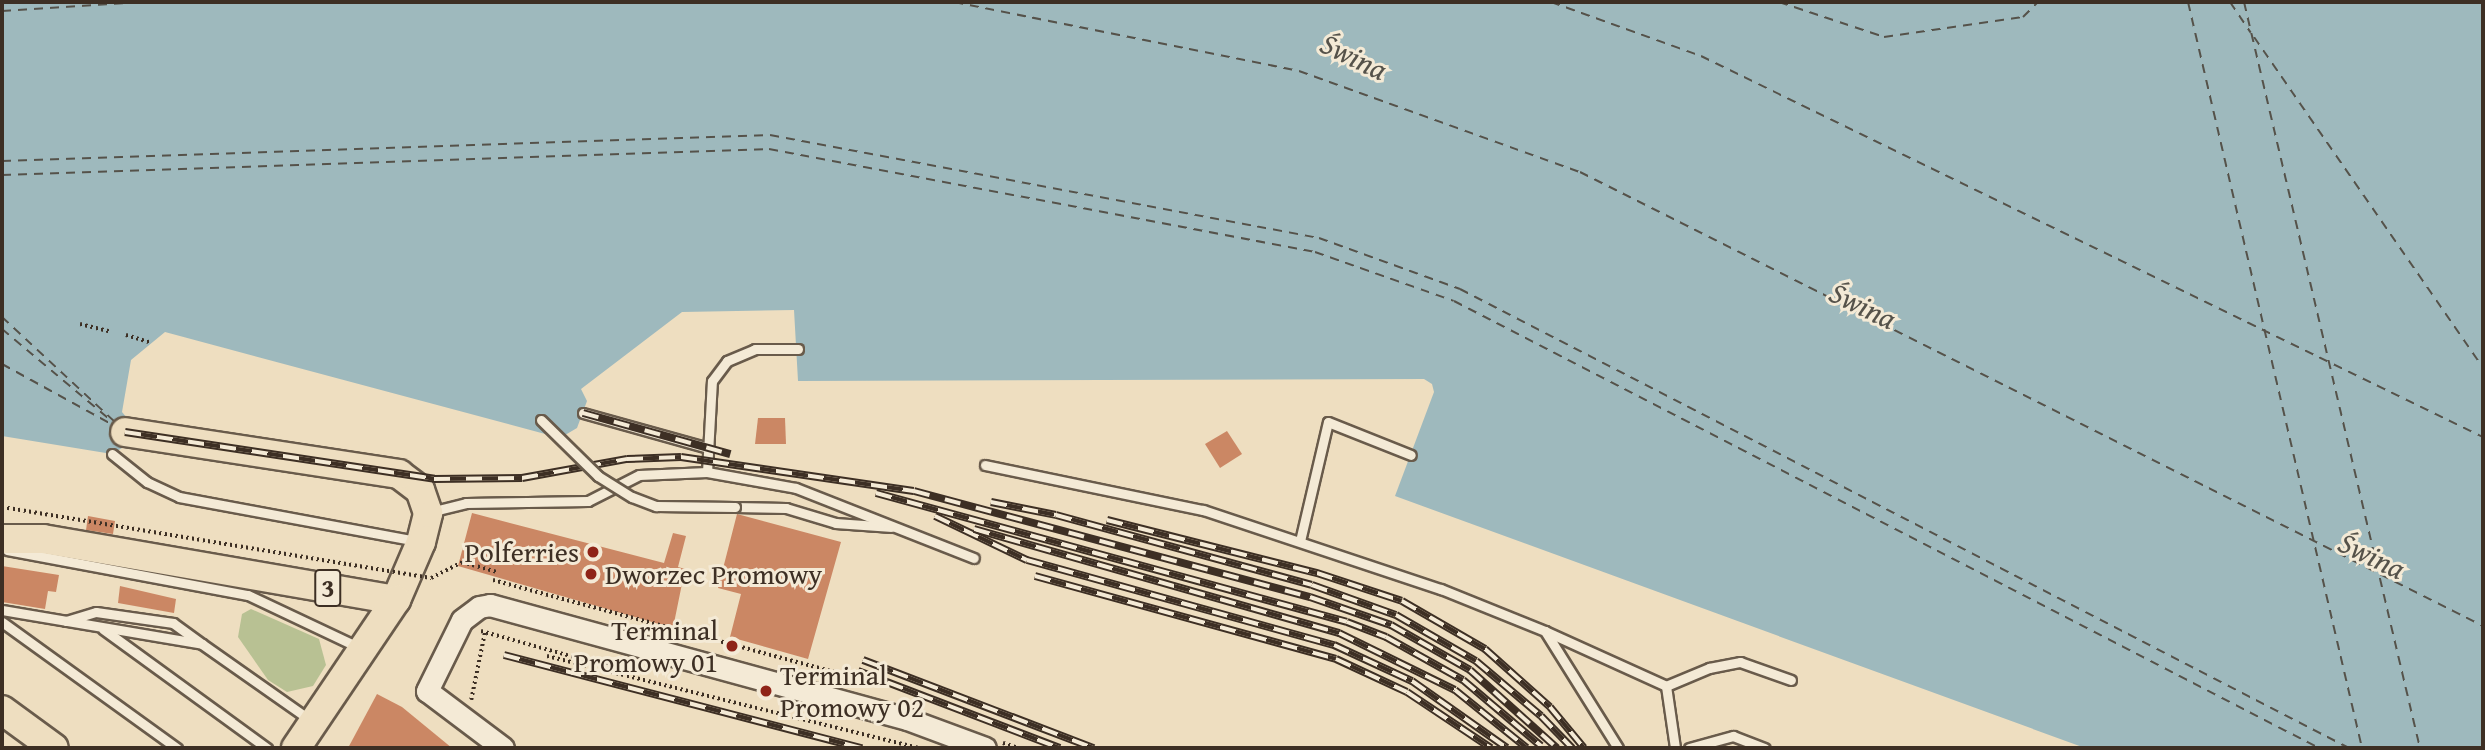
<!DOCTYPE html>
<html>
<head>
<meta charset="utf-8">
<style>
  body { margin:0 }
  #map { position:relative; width:2485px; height:750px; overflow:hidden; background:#eedec0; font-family:"Gentium Book Plus",serif }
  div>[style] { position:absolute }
  .green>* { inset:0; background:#b8c193 }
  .water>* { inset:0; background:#9eb9bd }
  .ferry>* { height:2px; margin-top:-1px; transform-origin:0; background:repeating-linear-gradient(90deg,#55524a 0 9px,transparent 0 16px) }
  .building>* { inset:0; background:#cb8764 }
  .path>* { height:3.5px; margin-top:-1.75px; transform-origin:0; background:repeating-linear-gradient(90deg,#3d2f24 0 2px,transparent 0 5.5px) }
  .roads { filter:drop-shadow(2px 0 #695b4b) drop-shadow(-2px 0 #695b4b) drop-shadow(0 2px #695b4b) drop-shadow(0 -2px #695b4b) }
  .service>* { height:9px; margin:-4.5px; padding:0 4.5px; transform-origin:4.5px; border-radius:4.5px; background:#f4ead6 }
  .tertiary>* { height:21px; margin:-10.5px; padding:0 10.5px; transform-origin:10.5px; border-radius:10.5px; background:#f4ead6 }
  .trunk>* { height:28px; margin:-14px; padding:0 14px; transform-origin:14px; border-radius:14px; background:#eedec0 }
  .rail>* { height:8px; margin-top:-4px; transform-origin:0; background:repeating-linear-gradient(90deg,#f4ead6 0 16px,#3d2f24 0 32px); box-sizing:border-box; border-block:2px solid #3d2f24 }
  .path-bridge>* { height:3.5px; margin-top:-1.75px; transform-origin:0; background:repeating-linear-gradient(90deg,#3d2f24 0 2px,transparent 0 5.5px) }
  .bridges { filter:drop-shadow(2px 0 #695b4b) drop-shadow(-2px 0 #695b4b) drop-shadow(0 2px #695b4b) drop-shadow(0 -2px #695b4b) }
  .service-bridge>* { height:9px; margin:-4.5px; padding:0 4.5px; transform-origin:4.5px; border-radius:4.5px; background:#f4ead6 }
  .dots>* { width:19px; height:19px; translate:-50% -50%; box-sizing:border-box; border:4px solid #f4ead6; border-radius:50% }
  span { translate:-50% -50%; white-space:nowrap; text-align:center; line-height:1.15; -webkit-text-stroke:6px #f4ead6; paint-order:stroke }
  .shield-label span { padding:2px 5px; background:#f4ead6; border:2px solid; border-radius:5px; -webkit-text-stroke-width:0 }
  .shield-label { font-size:26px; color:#3d2f24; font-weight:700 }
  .poi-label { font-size:28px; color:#3d2f24 }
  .right { translate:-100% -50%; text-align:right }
  .left { translate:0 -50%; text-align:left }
  .water-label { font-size:30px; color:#55524a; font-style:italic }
  .frame { position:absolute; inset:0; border:4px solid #3d2f24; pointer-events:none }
</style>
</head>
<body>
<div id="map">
  <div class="green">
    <div style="clip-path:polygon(251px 609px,319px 639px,326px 665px,313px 686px,287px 692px,268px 680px,238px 637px,242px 614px)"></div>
  </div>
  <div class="water">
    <div style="clip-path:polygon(2px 2px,2483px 2px,2483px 748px,2085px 748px,1395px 496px,1434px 392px,1432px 384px,1424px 379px,798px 381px,794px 310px,682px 312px,581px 389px,587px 401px,577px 428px,560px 438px,165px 332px,131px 360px,122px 412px,127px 418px,122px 448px,112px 454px,2px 436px)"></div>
  </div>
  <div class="ferry">
    <div style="left:954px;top:2px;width:352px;rotate:11.3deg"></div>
    <div style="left:1299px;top:71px;width:299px;rotate:19.8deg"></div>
    <div style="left:1580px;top:172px;width:1011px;rotate:26.69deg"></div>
    <div style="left:1551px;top:2px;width:159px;rotate:19.8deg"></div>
    <div style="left:1701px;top:56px;width:870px;rotate:25.98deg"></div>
    <div style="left:1779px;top:2px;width:111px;rotate:18.4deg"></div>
    <div style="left:1884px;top:37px;width:140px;rotate:-8.2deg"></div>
    <div style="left:2023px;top:17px;width:21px;rotate:-45deg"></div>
    <div style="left:2188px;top:2px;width:766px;rotate:76.87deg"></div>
    <div style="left:2230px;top:2px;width:37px;rotate:56deg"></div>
    <div style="left:2244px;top:2px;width:766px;rotate:76.73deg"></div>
    <div style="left:2px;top:11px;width:140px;rotate:-3.7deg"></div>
    <div style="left:2254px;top:37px;width:402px;rotate:55.3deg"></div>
    <div style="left:2px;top:161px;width:768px;rotate:-1.94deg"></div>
    <div style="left:770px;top:135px;width:559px;rotate:10.63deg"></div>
    <div style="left:1319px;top:238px;width:150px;rotate:19.9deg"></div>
    <div style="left:1460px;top:289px;width:1001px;rotate:27.31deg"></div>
    <div style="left:2px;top:175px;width:767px;rotate:-1.94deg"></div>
    <div style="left:769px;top:149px;width:556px;rotate:10.68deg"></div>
    <div style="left:1315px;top:252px;width:147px;rotate:19.4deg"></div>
    <div style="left:1454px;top:301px;width:974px;rotate:27.33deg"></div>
    <div style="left:2px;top:317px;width:157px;rotate:42.9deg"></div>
    <div style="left:2px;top:329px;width:138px;rotate:40deg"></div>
    <div style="left:2px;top:364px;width:129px;rotate:28.8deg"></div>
  </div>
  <div class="building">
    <div style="clip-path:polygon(758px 418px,785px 418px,786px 444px,755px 444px)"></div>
    <div style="clip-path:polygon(1227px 431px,1242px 454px,1220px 468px,1205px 444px)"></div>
    <div style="clip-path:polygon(472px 513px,664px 563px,673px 533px,686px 536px,678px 567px,685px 569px,673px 628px,458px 566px)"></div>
    <div style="clip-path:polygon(737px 514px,841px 542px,808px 659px,730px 637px,741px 594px,718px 588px)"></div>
    <div style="clip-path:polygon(88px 516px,115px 521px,113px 534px,86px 530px)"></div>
    <div style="clip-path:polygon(2px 566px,59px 575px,56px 592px,48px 591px,45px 609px,2px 602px)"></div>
    <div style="clip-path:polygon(120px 586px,176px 599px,174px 613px,118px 603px)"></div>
    <div style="clip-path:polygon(377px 694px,402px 707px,452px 748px,348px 748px)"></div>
  </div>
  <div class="path">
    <div style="left:80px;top:324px;width:30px;rotate:14deg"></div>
    <div style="left:126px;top:335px;width:27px;rotate:17deg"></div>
    <div style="left:493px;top:580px;width:361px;rotate:15.1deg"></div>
    <div style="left:842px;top:674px;width:7px;rotate:74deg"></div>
    <div style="left:481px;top:631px;width:123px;rotate:15.6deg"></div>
    <div style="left:599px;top:664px;width:4px;rotate:104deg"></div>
    <div style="left:547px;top:656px;width:383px;rotate:13.9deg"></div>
    <div style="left:604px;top:670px;width:15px;rotate:-74deg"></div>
    <div style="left:471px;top:700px;width:70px;rotate:-78.5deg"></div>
    <div style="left:1003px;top:743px;width:16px;rotate:18deg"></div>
  </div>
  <div class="roads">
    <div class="service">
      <div style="left:583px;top:413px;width:127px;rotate:15.6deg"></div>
      <div style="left:112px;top:454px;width:45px;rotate:38.7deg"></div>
      <div style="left:147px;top:482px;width:35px;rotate:25deg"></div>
      <div style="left:179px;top:497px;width:241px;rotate:10.5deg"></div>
      <div style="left:985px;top:465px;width:223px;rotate:11.7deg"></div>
      <div style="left:1203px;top:510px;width:251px;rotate:18.4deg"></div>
      <div style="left:1441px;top:589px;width:112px;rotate:22deg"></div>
      <div style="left:1545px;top:631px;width:133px;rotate:24.4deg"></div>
      <div style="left:1666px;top:686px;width:63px;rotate:81.7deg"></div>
      <div style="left:707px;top:472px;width:91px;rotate:-86.9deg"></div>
      <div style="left:712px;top:381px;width:25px;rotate:-53deg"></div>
      <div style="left:727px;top:361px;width:30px;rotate:-23deg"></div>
      <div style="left:755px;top:349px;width:43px"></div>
      <div style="left:735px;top:507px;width:51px;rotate:1.1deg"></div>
      <div style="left:786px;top:508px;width:52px;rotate:16.7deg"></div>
      <div style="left:836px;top:523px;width:55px;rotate:4.2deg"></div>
      <div style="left:430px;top:512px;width:37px;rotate:-14deg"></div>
      <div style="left:466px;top:503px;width:122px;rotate:-0.9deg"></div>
      <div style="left:588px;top:501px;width:57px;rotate:-27deg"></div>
      <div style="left:639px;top:475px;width:68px;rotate:-2.5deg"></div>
      <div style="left:707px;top:472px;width:90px;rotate:10.2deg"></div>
      <div style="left:796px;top:488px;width:191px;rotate:21.5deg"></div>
      <div style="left:1300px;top:541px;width:122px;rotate:-76.8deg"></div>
      <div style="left:1328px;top:422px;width:89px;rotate:21.7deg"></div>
      <div style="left:7px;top:550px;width:245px;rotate:10.6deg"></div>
      <div style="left:248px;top:595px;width:122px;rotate:25.3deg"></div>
      <div style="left:2px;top:610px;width:203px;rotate:9.6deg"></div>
      <div style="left:202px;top:644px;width:132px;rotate:35.1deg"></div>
      <div style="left:66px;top:621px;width:31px;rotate:-17deg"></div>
      <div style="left:96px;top:612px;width:78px;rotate:8.1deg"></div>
      <div style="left:173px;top:623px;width:34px;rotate:36deg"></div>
      <div style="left:2px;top:622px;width:216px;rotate:35.8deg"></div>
      <div style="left:103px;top:629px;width:203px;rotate:36deg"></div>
      <div style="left:1545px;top:631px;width:138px;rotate:58deg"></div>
      <div style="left:1666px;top:686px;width:47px;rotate:-22.7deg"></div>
      <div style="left:1709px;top:668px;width:32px;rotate:-11deg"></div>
      <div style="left:1740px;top:662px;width:54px;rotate:19.4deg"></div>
      <div style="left:1689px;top:748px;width:46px;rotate:-15.3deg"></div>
      <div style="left:1733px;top:736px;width:34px;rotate:21deg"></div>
    </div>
    <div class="tertiary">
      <div style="left:503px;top:748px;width:95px;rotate:-143.1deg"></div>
      <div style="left:427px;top:691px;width:79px;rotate:-63.8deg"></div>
      <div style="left:462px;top:620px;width:21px;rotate:-37deg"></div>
      <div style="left:479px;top:607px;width:11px;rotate:-10deg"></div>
      <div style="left:490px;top:605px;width:432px;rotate:15.3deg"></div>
      <div style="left:907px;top:719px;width:83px;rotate:20.4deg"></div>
    </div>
    <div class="trunk">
      <div style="left:2px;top:539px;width:41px"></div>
      <div style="left:43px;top:539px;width:358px;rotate:9.8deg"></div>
      <div style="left:396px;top:600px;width:63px;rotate:-66.7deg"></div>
      <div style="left:421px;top:542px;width:30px;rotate:-76deg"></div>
      <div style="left:428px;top:513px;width:24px;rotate:-109deg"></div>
      <div style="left:420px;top:490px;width:26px;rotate:-143deg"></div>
      <div style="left:399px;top:474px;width:277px;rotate:-171.3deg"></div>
      <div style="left:2px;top:710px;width:64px;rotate:36.2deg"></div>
      <div style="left:296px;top:748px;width:179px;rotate:-56deg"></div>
    </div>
  </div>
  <div class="rail">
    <div style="left:583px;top:413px;width:153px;rotate:15.6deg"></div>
    <div style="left:125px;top:432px;width:313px;rotate:8.6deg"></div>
    <div style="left:434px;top:479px;width:88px;rotate:-0.7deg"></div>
    <div style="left:522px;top:478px;width:107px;rotate:-10.3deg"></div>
    <div style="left:627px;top:459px;width:54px;rotate:-2.1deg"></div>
    <div style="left:681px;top:457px;width:235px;rotate:8.3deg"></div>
    <div style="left:914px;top:491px;width:410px;rotate:15deg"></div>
    <div style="left:1310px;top:597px;width:86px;rotate:19.1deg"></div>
    <div style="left:1391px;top:625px;width:91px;rotate:29.7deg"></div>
    <div style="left:1470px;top:670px;width:117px;rotate:41.9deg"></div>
    <div style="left:876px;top:493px;width:488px;rotate:15.3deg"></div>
    <div style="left:1347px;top:622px;width:42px;rotate:21deg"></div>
    <div style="left:1386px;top:637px;width:88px;rotate:29.2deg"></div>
    <div style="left:1463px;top:680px;width:102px;rotate:40.2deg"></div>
    <div style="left:991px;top:502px;width:66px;rotate:11.3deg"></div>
    <div style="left:1056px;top:515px;width:265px;rotate:15.3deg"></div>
    <div style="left:1312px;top:585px;width:89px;rotate:19.7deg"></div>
    <div style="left:1396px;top:615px;width:92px;rotate:29.9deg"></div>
    <div style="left:1476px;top:661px;width:85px;rotate:40.2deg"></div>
    <div style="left:1541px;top:716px;width:45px;rotate:45.9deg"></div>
    <div style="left:935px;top:516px;width:102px;rotate:25.6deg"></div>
    <div style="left:1027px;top:560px;width:319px;rotate:15.5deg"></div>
    <div style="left:1334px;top:645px;width:86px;rotate:24.8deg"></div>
    <div style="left:1412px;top:681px;width:116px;rotate:35.2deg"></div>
    <div style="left:1107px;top:520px;width:217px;rotate:14.2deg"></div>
    <div style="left:1317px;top:573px;width:89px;rotate:18.2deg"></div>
    <div style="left:1402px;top:601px;width:96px;rotate:30deg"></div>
    <div style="left:1485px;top:649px;width:87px;rotate:41.7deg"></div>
    <div style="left:1550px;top:707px;width:53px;rotate:50.3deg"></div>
    <div style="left:974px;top:529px;width:380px;rotate:15.9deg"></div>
    <div style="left:1339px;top:633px;width:129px;rotate:26.2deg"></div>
    <div style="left:1455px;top:690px;width:92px;rotate:38.9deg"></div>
    <div style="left:1035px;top:576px;width:312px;rotate:15.4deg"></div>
    <div style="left:1336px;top:659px;width:78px;rotate:24.9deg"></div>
    <div style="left:1407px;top:692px;width:101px;rotate:33.7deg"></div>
    <div style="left:504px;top:655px;width:370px;rotate:14.6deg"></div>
    <div style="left:863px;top:660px;width:247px;rotate:20.9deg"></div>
    <div style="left:858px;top:671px;width:216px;rotate:20.9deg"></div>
  </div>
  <div class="path-bridge">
    <div style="left:2px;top:507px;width:435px;rotate:9.4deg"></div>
    <div style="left:431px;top:578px;width:35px;rotate:-27deg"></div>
    <div style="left:462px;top:562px;width:37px;rotate:16deg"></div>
  </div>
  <div class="bridges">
    <div class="service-bridge">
      <div style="left:541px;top:420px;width:80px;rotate:44.5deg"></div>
      <div style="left:598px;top:476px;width:40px;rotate:32deg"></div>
      <div style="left:632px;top:497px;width:26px;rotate:21deg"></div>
      <div style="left:656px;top:506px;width:79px;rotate:0.7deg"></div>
    </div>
  </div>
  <div class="dots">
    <div style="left:593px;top:552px;background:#8f2418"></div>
    <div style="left:591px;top:574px;background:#8f2418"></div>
    <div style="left:732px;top:646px;background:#8f2418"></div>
    <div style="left:766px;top:691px;background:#8f2418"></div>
  </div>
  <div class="shield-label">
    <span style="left:328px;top:588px">3</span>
  </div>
  <div class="poi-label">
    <span class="right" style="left:579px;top:552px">Polferries</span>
    <span class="left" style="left:605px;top:574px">Dworzec Promowy</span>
    <span class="right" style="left:718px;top:646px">Terminal<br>Promowy 01</span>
    <span class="left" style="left:780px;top:691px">Terminal<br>Promowy 02</span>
  </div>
  <div class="water-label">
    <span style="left:1354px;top:56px;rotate:26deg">Świna</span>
    <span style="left:1863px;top:305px;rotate:26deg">Świna</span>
    <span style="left:2372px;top:555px;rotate:26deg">Świna</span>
  </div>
  <div class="frame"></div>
</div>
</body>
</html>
